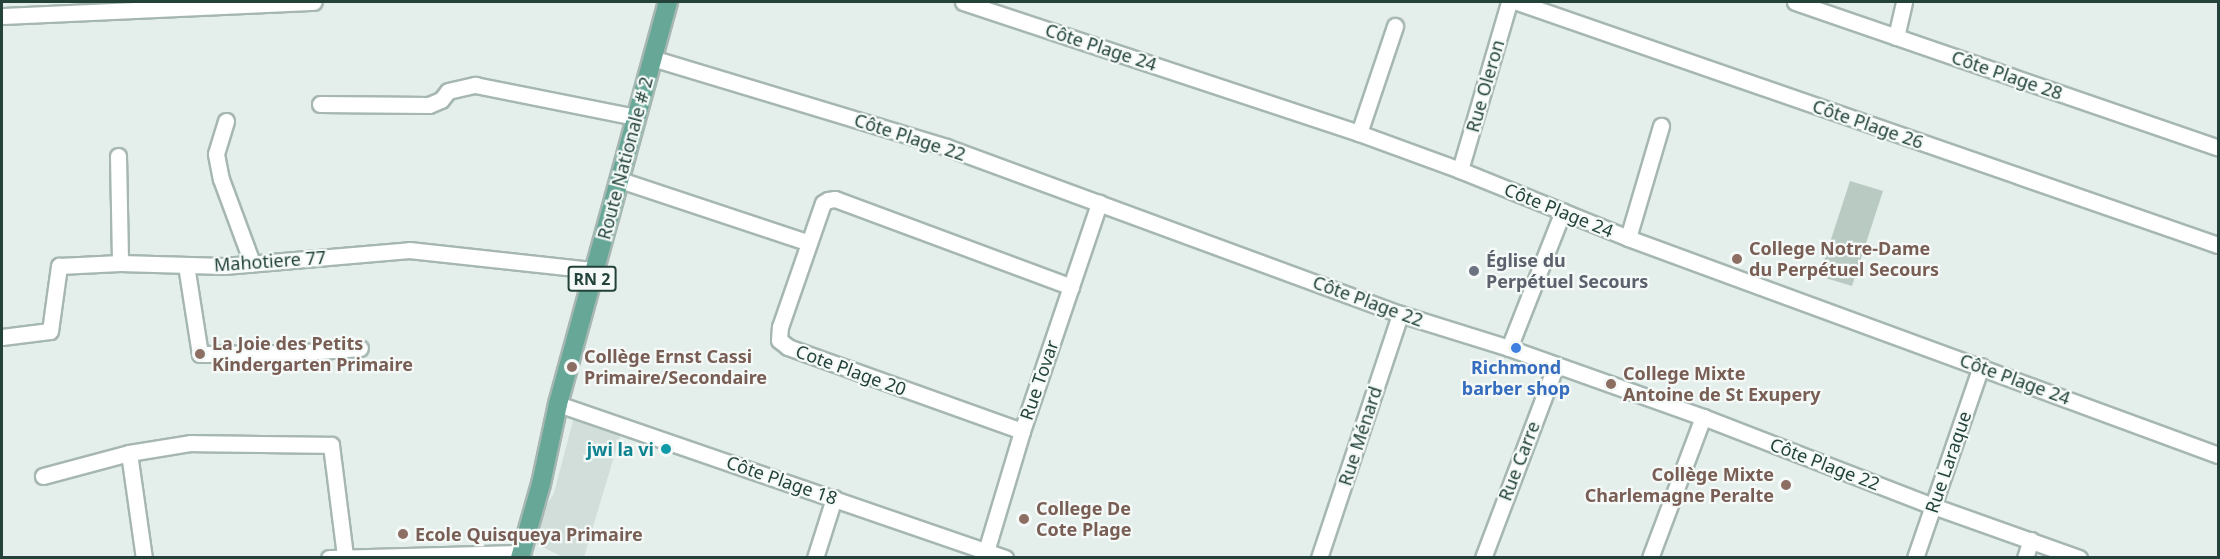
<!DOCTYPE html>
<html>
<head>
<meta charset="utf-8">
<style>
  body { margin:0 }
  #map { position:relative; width:2220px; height:559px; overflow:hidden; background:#e4eeea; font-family:"Noto Sans",sans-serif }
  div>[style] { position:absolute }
  .built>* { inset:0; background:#d2ded9 }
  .building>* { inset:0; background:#b9cac3 }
  .roads { filter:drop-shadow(2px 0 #a6b7b2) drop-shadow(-2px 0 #a6b7b2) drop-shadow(0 2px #a6b7b2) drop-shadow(0 -2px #a6b7b2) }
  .minor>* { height:15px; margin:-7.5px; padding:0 7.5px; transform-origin:7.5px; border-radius:7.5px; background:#fff }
  .major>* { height:18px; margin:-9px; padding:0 9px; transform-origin:9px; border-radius:9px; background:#66a797 }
  .dots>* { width:16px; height:16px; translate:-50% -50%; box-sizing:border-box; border:3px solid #f5faf8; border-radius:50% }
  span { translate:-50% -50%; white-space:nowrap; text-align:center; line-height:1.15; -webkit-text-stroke:4.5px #f5faf8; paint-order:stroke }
  .shield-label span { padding:2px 4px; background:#f5faf8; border:2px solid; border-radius:4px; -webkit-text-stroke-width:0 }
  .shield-label { font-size:16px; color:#22423a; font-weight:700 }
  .street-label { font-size:18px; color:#22423a }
  .education-label { font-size:18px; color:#785e54; font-weight:700 }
  .left { translate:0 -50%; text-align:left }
  .right { translate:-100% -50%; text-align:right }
  .worship-label { font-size:18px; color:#5b616d; font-weight:700 }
  .shop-label { font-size:18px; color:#366cbe; font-weight:700 }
  .culture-label { font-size:18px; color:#0d838f; font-weight:700 }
  .frame { position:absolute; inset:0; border:3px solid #22423a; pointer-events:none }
</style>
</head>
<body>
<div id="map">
  <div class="built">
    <div style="clip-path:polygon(574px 417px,621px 433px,584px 557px,563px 557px,526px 539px,554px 493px)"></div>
  </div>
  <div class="building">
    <div style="clip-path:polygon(1850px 181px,1883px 191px,1852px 286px,1819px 276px)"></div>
  </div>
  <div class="roads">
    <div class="minor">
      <div style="left:963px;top:2px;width:417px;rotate:18.3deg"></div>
      <div style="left:1359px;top:133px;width:108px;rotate:20.1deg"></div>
      <div style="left:1460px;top:170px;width:181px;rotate:22deg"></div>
      <div style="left:1628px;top:238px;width:629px;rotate:20.19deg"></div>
      <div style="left:1517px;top:2px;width:742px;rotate:19.12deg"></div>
      <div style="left:1795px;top:2px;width:447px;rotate:19deg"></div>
      <div style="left:2px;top:16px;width:312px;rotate:-2.6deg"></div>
      <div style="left:1896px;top:37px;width:36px;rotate:-77deg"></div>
      <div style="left:652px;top:58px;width:307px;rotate:16.8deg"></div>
      <div style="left:946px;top:147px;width:484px;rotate:20.2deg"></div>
      <div style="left:1400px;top:314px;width:114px;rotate:17.3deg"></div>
      <div style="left:1509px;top:348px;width:206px;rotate:19.6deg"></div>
      <div style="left:1703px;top:417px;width:247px;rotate:21.2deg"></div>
      <div style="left:1933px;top:506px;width:155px;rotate:19.6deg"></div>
      <div style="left:320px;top:104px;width:109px;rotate:0.5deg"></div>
      <div style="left:429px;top:105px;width:13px;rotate:-23deg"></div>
      <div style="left:441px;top:100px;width:11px;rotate:-52deg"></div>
      <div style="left:448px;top:91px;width:28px;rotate:-13deg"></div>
      <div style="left:475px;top:85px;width:163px;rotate:11.3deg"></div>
      <div style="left:226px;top:121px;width:34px;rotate:107deg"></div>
      <div style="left:216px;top:154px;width:25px;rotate:79deg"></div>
      <div style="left:221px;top:179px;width:90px;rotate:69.7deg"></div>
      <div style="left:1359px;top:133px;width:113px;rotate:-71.4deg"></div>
      <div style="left:118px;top:156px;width:107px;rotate:88.9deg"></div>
      <div style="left:1460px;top:170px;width:175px;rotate:-73.7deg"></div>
      <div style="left:620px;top:180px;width:199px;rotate:18.4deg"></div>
      <div style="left:1628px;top:238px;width:117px;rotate:-73.6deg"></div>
      <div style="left:186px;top:265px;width:90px;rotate:81.1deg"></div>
      <div style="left:200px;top:354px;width:92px;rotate:-0.6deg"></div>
      <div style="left:292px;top:353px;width:68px;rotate:-4.2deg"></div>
      <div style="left:2px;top:337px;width:48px;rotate:-7.1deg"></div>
      <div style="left:50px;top:331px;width:66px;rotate:-82.1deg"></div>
      <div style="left:59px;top:266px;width:61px;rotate:-2.8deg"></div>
      <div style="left:120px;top:263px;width:104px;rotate:1.7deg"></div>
      <div style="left:224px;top:266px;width:186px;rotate:-4.9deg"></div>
      <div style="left:409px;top:250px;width:186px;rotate:6.2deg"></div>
      <div style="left:1509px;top:348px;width:147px;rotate:-68.5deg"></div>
      <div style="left:558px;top:404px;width:473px;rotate:19deg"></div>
      <div style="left:1022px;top:431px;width:249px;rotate:-160.3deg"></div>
      <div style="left:788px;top:347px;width:11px;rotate:-142deg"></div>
      <div style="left:779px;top:340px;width:13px;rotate:-86deg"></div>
      <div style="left:780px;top:327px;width:131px;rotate:-70.9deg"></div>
      <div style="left:823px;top:203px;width:6px;rotate:-31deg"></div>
      <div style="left:828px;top:200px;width:7px;rotate:-8deg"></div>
      <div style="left:835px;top:199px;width:252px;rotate:20.4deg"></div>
      <div style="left:129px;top:453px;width:106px;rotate:81.9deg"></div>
      <div style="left:43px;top:476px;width:89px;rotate:-15deg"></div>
      <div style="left:129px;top:453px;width:63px;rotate:-9.2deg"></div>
      <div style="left:191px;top:443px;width:140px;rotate:0.8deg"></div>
      <div style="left:331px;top:445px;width:112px;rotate:82.8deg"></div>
      <div style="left:329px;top:558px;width:192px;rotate:-1.5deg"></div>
      <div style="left:815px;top:558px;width:63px;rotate:-72.4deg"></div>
      <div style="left:984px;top:558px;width:133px;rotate:-73.3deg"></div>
      <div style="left:1022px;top:431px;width:241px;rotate:-71.3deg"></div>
      <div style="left:1319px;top:558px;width:257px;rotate:-71.6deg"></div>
      <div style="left:1483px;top:558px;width:206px;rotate:-69.3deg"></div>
      <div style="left:1650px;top:558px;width:151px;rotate:-69.4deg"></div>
      <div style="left:1915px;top:558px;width:203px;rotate:-71deg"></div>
      <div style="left:2025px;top:558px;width:19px;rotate:-72deg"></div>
    </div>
    <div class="major">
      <div style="left:520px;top:558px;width:77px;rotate:-74.2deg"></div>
      <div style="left:541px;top:484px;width:82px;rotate:-78deg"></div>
      <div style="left:558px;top:404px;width:417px;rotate:-74.7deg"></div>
    </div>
  </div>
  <div class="dots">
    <div style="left:1737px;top:259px;background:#8d6e63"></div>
    <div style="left:1474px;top:271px;background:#6b7280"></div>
    <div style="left:1516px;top:348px;background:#3f7fe0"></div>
    <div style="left:200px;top:354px;background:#8d6e63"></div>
    <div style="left:572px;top:367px;background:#8d6e63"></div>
    <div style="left:1611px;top:384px;background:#8d6e63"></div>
    <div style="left:666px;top:449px;background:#0f9aa8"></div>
    <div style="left:1786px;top:485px;background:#8d6e63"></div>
    <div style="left:1024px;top:519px;background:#8d6e63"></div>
    <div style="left:403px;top:534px;background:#8d6e63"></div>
  </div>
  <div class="shield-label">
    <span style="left:592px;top:279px">RN 2</span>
  </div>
  <div class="street-label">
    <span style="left:1101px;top:47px;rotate:18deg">Côte Plage 24</span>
    <span style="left:2007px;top:75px;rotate:19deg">Côte Plage 28</span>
    <span style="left:1485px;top:86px;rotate:-74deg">Rue Oleron</span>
    <span style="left:1868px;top:124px;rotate:19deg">Côte Plage 26</span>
    <span style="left:910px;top:137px;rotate:18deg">Côte Plage 22</span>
    <span style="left:625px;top:158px;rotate:-75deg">Route Nationale # 2</span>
    <span style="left:1559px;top:210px;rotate:22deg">Côte Plage 24</span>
    <span style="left:270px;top:261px;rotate:-4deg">Mahotiere 77</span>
    <span style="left:1368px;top:301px;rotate:20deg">Côte Plage 22</span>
    <span style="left:851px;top:370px;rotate:20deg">Cote Plage 20</span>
    <span style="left:2015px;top:379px;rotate:20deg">Côte Plage 24</span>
    <span style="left:1039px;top:380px;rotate:-71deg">Rue Tovar</span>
    <span style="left:1360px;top:436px;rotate:-72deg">Rue Ménard</span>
    <span style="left:1519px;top:461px;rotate:-69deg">Rue Carre</span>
    <span style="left:1948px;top:462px;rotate:-71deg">Rue Laraque</span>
    <span style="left:1825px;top:464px;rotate:21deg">Côte Plage 22</span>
    <span style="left:782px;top:480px;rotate:19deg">Côte Plage 18</span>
  </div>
  <div class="education-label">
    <span class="left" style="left:1749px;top:259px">College Notre-Dame<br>du Perpétuel Secours</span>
    <span class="left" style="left:212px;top:354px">La Joie des Petits<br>Kindergarten Primaire</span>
    <span class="left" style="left:584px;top:367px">Collège Ernst Cassi<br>Primaire/Secondaire</span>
    <span class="left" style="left:1623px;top:384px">College Mixte<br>Antoine de St Exupery</span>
    <span class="right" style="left:1774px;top:485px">Collège Mixte<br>Charlemagne Peralte</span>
    <span class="left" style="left:1036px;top:519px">College De<br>Cote Plage</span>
    <span class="left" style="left:415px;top:534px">Ecole Quisqueya Primaire</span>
  </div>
  <div class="worship-label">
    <span class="left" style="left:1486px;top:271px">Église du<br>Perpétuel Secours</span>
  </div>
  <div class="shop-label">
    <span style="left:1516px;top:378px">Richmond<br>barber shop</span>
  </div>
  <div class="culture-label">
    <span class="right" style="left:654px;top:449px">jwi la vi</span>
  </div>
  <div class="frame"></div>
</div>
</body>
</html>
